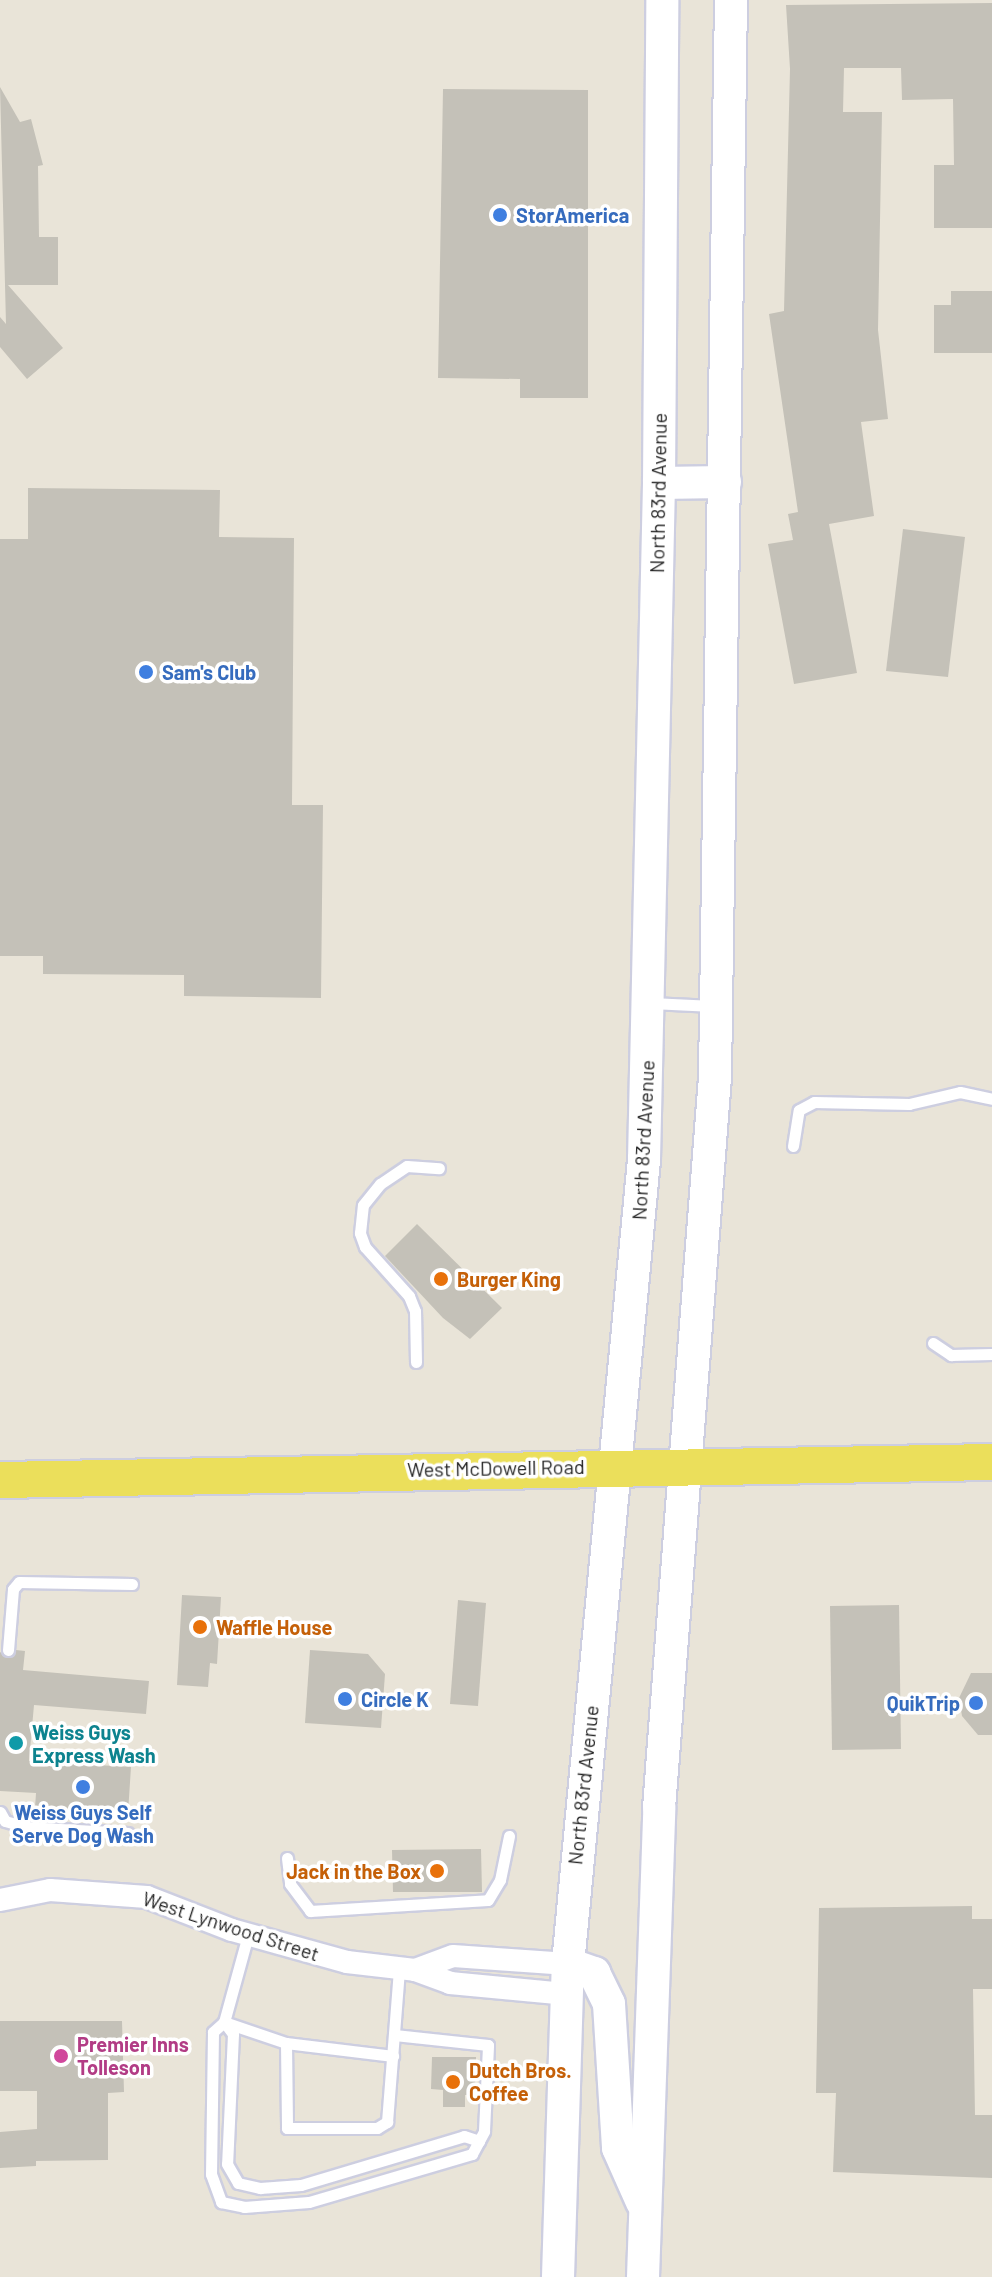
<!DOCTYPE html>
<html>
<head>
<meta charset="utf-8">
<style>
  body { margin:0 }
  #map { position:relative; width:992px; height:2277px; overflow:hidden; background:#e9e4d8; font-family:Barlow,sans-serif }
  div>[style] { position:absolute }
  .building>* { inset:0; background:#c4c1b8 }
  .roads { filter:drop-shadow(2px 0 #cdcee0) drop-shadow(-2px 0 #cdcee0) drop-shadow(0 2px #cdcee0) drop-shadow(0 -2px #cdcee0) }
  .lane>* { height:11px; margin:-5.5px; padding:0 5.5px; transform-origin:5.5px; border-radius:5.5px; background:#fff }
  .street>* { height:22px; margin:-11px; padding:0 11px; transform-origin:11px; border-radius:11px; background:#fff }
  .secondary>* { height:32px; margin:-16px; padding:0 16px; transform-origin:16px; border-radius:16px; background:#fff }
  .primary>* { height:36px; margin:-18px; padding:0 18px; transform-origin:18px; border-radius:18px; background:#ebdf5b }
  .dots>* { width:22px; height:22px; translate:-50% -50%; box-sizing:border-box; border:4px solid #fff; border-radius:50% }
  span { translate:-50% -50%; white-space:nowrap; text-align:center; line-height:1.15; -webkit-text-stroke:7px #fff; paint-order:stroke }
  .shop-label { font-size:20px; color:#366cbe; font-weight:700 }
  .left { translate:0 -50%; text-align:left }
  .right { translate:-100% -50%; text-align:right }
  .street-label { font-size:20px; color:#262626 }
  .food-label { font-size:20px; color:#c56008; font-weight:700 }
  .culture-label { font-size:20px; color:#0d838f; font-weight:700 }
  .hotel-label { font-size:20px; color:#b23c85; font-weight:700 }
</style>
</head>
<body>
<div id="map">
  <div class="building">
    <div style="clip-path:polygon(992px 3px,992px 228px,934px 228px,934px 165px,954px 165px,953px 99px,902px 100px,901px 68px,844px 68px,843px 112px,882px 112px,878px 330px,888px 419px,861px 422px,874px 516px,829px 524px,857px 673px,794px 684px,768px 544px,793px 540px,788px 514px,798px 512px,769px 314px,784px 311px,790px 69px,786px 5px)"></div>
    <div style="clip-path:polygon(0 87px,20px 122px,31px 119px,43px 165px,38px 166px,39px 237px,58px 237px,58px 285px,8px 285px,63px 348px,27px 379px,0 347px,0 317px,6px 324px)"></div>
    <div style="clip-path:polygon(443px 89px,588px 90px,588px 398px,520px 398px,520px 379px,438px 378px)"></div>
    <div style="clip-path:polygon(951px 291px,992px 291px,992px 353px,934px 353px,934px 305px,951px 305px)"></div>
    <div style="clip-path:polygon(28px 488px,220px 490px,219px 537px,294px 538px,292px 805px,323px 805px,321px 998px,184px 996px,184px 975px,43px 974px,43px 956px,0 956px,0 539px,28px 539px)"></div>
    <div style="clip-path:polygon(903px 529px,965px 537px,948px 677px,886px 671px)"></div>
    <div style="clip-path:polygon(417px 1224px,502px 1308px,470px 1339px,443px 1318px,385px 1256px)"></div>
    <div style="clip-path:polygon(182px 1595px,221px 1597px,217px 1664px,210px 1663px,208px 1687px,177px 1685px)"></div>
    <div style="clip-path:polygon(458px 1600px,486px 1603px,478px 1706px,450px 1704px)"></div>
    <div style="clip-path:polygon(899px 1605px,901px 1749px,832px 1750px,830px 1606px)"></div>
    <div style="clip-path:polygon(16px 1650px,25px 1651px,23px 1670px,149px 1681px,146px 1714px,34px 1705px,29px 1761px,131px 1767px,128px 1813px,35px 1808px,36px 1793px,0 1791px,0 1652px,8px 1658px)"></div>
    <div style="clip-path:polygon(310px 1650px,368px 1654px,385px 1674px,381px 1728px,305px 1723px)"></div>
    <div style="clip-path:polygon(971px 1673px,992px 1673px,992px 1735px,978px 1735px,962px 1716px,959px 1698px)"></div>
    <div style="clip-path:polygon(481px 1849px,482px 1892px,393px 1892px,392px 1850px)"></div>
    <div style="clip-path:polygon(972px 1906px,972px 1919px,992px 1919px,992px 1989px,973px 1989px,975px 2115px,992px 2115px,992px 2178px,833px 2172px,836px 2093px,816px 2093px,819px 1908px)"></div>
    <div style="clip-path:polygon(0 2021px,122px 2021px,124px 2092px,108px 2093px,108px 2160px,36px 2161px,36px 2166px,0 2168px,0 2132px,37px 2129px,37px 2091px,0 2091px)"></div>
    <div style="clip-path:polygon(432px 2057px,476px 2057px,475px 2095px,465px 2095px,465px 2107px,443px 2107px,443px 2090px,431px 2089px)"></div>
  </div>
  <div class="roads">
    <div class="lane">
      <div style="left:651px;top:1003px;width:62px;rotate:2.8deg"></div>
      <div style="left:793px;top:1146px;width:36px;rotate:-81deg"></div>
      <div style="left:799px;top:1110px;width:17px;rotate:-28deg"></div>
      <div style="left:814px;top:1102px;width:95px;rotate:1.2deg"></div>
      <div style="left:909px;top:1104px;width:52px;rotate:-13.2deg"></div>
      <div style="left:960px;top:1092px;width:33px;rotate:12deg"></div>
      <div style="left:933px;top:1343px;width:22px;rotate:34deg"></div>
      <div style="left:951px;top:1355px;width:41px;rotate:-1.4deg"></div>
      <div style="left:416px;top:1362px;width:51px;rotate:-91.1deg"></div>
      <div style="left:415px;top:1311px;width:16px;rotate:-112deg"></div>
      <div style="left:409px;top:1296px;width:66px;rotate:-131.9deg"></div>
      <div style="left:365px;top:1247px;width:15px;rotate:-110deg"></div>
      <div style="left:360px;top:1233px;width:28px;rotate:-84deg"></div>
      <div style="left:363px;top:1205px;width:27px;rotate:-51deg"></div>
      <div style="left:380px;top:1184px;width:32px;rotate:-34deg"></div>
      <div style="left:407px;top:1166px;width:32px;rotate:4deg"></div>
      <div style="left:8px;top:1650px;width:61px;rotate:-85.3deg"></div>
      <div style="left:13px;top:1589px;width:9px;rotate:-49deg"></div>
      <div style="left:19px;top:1582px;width:113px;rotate:1deg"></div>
      <div style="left:0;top:1812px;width:10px;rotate:61deg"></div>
      <div style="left:5px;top:1821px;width:22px;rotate:16deg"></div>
      <div style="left:26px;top:1827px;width:102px;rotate:3.4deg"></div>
      <div style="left:287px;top:1858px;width:26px;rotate:83deg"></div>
      <div style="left:290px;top:1884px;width:34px;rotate:53deg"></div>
      <div style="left:310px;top:1911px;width:178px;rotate:-3.5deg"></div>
      <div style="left:488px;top:1900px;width:23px;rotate:-59deg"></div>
      <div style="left:500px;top:1880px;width:45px;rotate:-78.4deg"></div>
      <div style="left:248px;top:1935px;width:90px;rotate:105.4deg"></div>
      <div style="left:224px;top:2022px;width:15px;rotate:138deg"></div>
      <div style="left:213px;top:2032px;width:142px;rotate:90.8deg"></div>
      <div style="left:211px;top:2174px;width:30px;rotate:70deg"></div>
      <div style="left:221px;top:2202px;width:24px;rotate:12deg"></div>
      <div style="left:244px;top:2207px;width:65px;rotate:-4.4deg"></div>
      <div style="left:309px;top:2202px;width:170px;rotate:-16.4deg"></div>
      <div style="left:472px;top:2154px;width:26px;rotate:-62deg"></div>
      <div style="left:484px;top:2131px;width:86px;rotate:-87.3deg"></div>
      <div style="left:488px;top:2045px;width:94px;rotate:-173.9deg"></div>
      <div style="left:224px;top:2022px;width:15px;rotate:53deg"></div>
      <div style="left:233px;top:2034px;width:130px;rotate:92.6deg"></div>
      <div style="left:227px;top:2164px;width:22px;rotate:60deg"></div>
      <div style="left:238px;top:2183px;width:23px;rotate:13deg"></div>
      <div style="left:260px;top:2188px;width:41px;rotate:-4.2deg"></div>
      <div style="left:301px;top:2185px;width:170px;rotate:-16.7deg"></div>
      <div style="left:464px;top:2136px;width:16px;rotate:18deg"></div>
      <div style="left:224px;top:2022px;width:65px;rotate:18.7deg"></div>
      <div style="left:286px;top:2043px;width:108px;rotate:6.9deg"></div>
      <div style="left:286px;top:2043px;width:85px;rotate:89.3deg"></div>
      <div style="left:287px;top:2128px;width:90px"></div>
      <div style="left:377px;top:2128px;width:12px;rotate:-31deg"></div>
      <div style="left:387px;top:2122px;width:153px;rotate:-85.5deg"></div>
    </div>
    <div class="street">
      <div style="left:0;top:1900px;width:51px;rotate:-11.3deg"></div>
      <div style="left:50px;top:1890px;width:97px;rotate:4.1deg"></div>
      <div style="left:147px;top:1897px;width:91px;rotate:21.2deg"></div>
      <div style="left:232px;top:1930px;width:119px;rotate:15.5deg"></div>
      <div style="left:347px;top:1962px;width:68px;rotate:6.7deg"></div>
      <div style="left:415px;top:1970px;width:37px;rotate:20deg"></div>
      <div style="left:450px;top:1983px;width:118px;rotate:5.4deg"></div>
      <div style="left:415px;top:1970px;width:40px;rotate:-20.2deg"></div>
      <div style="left:453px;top:1956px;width:115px;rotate:4deg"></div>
    </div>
    <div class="secondary">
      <div style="left:659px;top:483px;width:66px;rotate:-0.9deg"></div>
      <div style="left:568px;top:1964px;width:28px;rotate:19deg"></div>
      <div style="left:594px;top:1973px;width:34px;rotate:64deg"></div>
      <div style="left:609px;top:2004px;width:144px;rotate:86.4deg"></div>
      <div style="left:618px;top:2148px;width:59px;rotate:66deg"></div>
      <div style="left:558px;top:2277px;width:313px;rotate:-88.2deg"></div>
      <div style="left:568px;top:1964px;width:808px;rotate:-84.6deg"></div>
      <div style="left:644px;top:1160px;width:677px;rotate:-88.73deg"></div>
      <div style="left:659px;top:483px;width:483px;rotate:-89.6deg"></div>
      <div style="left:643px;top:2277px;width:469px;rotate:-88deg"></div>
      <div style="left:659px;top:1808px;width:733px;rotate:-85.62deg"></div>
      <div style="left:715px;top:1077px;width:1077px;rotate:-89.15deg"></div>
    </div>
    <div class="primary">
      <div style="left:0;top:1480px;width:992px;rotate:-1.04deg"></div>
    </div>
  </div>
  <div class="dots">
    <div style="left:500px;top:215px;background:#3f7fe0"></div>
    <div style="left:146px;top:672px;background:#3f7fe0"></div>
    <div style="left:441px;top:1279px;background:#e8710a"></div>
    <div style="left:200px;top:1627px;background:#e8710a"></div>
    <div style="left:345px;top:1699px;background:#3f7fe0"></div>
    <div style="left:976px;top:1703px;background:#3f7fe0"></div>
    <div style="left:16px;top:1743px;background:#0f9aa8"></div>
    <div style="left:83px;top:1787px;background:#3f7fe0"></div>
    <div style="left:437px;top:1871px;background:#e8710a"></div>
    <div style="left:61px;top:2056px;background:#d1479c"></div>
    <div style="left:453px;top:2082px;background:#e8710a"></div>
  </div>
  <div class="shop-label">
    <span class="left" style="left:516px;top:215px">StorAmerica</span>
    <span class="left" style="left:162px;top:672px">Sam's Club</span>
    <span class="left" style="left:361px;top:1699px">Circle K</span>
    <span class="right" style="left:960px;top:1703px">QuikTrip</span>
    <span style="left:83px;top:1824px">Weiss Guys Self<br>Serve Dog Wash</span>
  </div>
  <div class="street-label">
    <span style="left:658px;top:493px;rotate:-89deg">North 83rd Avenue</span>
    <span style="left:643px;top:1140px;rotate:-87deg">North 83rd Avenue</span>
    <span style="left:496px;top:1468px;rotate:-1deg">West McDowell Road</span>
    <span style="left:583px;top:1785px;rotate:-84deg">North 83rd Avenue</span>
    <span style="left:231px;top:1926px;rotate:18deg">West Lynwood Street</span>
  </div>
  <div class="food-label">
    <span class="left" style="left:457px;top:1279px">Burger King</span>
    <span class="left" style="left:216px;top:1627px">Waffle House</span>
    <span class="right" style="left:421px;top:1871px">Jack in the Box</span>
    <span class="left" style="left:469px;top:2082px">Dutch Bros.<br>Coffee</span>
  </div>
  <div class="culture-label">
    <span class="left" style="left:32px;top:1744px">Weiss Guys<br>Express Wash</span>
  </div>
  <div class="hotel-label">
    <span class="left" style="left:77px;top:2056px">Premier Inns<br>Tolleson</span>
  </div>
</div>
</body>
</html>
